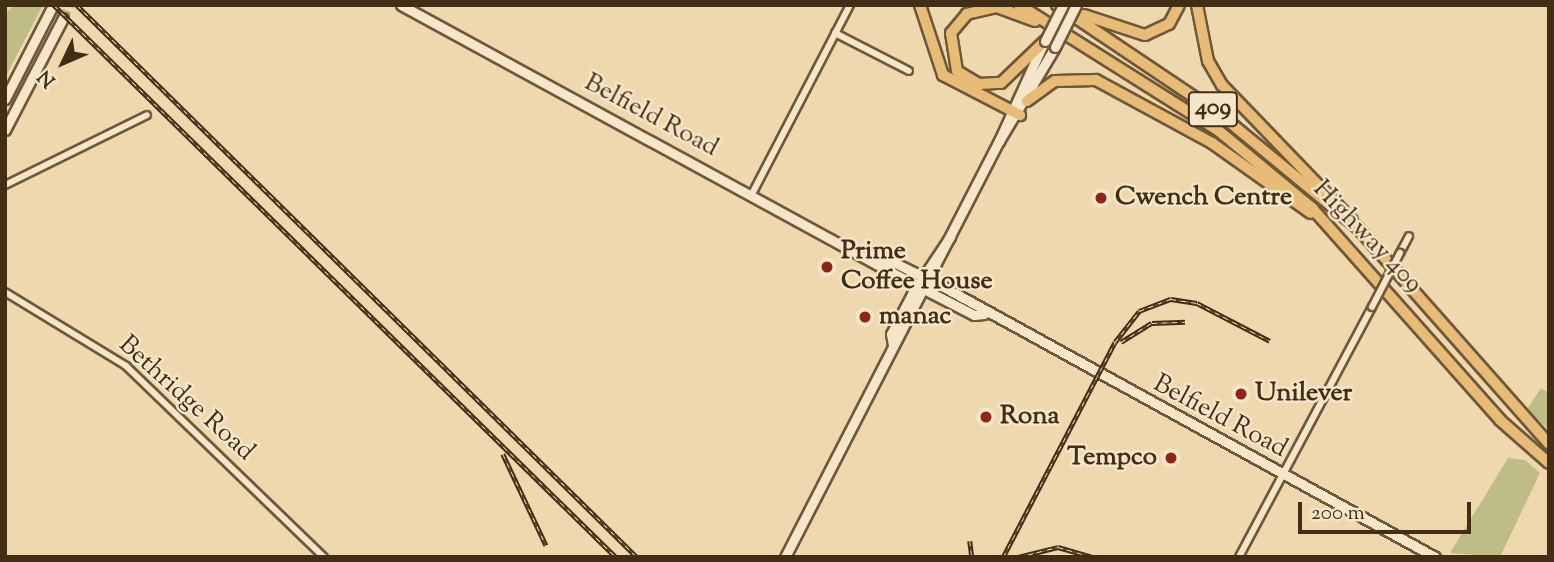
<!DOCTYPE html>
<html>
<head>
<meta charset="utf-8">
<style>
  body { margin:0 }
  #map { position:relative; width:1554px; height:562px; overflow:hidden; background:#efd8ad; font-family:"Sorts Mill Goudy",serif }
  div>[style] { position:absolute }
  .green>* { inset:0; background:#bfbd86 }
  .secondary-tunnel>* { height:9px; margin-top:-4.5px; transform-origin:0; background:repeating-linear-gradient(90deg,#ccb68f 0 9px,transparent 0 13.5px) }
  .roads { filter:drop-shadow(2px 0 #6d583b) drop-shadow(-2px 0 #6d583b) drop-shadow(0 2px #6d583b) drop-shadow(0 -2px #6d583b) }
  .street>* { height:6px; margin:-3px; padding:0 3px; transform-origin:3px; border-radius:3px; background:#f5e6ca }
  .secondary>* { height:9px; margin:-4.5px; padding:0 4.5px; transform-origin:4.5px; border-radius:4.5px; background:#f5e6ca }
  .highway>* { height:10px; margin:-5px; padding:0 5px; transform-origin:5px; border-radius:5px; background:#e8bc76 }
  .rail>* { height:4.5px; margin-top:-2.25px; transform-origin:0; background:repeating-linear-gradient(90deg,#f5e6ca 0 5px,#422e15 0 10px); box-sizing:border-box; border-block:2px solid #422e15 }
  .bridges { filter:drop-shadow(2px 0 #6d583b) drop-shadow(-2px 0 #6d583b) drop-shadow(0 2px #6d583b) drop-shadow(0 -2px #6d583b) }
  .street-bridge>* { height:6px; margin:-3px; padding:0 3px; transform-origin:3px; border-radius:3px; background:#f5e6ca }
  .secondary-bridge>* { height:9px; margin:-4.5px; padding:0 4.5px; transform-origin:4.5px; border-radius:4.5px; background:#f5e6ca }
  .dots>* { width:19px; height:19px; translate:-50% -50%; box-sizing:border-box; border:4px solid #f5e6ca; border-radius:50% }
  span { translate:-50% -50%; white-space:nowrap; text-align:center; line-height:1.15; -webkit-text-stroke:5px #f5e6ca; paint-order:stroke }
  .shield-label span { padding:2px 5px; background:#f5e6ca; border:2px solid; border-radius:5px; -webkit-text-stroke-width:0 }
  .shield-label { font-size:24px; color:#422e15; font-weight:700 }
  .street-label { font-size:26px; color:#422e15 }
  .poi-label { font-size:26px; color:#422e15; font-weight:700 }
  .left { translate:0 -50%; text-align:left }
  .right { translate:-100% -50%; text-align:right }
  .frame { position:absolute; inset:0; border:7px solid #422e15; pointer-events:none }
  .north { position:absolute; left:28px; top:28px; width:70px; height:70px; -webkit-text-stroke:5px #f5e6ca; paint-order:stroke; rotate:226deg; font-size:19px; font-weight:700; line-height:28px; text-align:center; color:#422e15 }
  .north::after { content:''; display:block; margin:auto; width:24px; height:32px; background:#422e15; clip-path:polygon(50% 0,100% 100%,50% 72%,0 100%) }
  .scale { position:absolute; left:1298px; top:502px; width:173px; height:32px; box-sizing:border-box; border:4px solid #422e15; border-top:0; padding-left:9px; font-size:21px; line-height:24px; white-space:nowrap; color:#422e15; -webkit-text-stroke:5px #f5e6ca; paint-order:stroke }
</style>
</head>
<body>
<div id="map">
  <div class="green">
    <div style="clip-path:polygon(14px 5px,42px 7px,5px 78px,5px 14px)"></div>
    <div style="clip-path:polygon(1541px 388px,1549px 393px,1549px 430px,1527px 409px)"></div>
    <div style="clip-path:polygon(1508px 458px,1525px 460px,1540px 473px,1500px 557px,1450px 553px)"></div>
  </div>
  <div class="secondary-tunnel">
    <div style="left:63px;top:18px;width:15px;rotate:-62deg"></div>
  </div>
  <div class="roads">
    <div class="street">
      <div style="left:835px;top:33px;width:83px;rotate:27.2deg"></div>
      <div style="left:5px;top:185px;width:158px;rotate:-26.2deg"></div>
      <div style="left:752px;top:194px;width:213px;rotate:-62.6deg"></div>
      <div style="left:1400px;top:253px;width:19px;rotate:-62deg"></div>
      <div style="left:5px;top:292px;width:142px;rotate:31.4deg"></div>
      <div style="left:126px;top:366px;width:275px;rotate:44deg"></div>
      <div style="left:1239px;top:557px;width:283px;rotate:-62deg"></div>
    </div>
    <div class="secondary">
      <div style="left:401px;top:5px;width:554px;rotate:28.6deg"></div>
      <div style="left:887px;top:270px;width:98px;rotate:27.3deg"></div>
      <div style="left:974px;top:315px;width:10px;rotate:-6deg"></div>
      <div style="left:5px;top:99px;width:103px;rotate:-62.9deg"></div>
      <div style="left:5px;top:130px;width:126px;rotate:-62.6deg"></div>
      <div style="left:999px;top:141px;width:104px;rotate:-65.6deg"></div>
      <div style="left:881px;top:264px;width:10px;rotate:-17deg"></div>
      <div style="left:891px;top:261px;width:55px;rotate:26.1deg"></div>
      <div style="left:940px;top:285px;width:565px;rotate:28.79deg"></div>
      <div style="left:893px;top:345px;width:11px;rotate:-100deg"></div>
      <div style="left:891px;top:334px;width:45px;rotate:-62.3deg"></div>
      <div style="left:912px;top:294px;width:69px;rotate:-56.3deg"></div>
      <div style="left:785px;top:557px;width:468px;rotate:-62.8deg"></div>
      <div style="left:999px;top:141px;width:109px;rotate:-59.2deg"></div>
    </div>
    <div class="highway">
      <div style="left:920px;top:5px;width:74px;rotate:71.8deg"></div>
      <div style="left:943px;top:75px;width:87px;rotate:27.5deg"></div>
      <div style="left:1019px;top:5px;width:236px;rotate:32.2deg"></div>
      <div style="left:1219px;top:131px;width:121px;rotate:39.6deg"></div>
      <div style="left:1312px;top:208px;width:283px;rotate:48.4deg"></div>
      <div style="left:1500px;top:420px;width:65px;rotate:41.3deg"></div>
      <div style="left:1057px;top:5px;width:199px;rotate:33.9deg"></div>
      <div style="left:1222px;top:116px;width:176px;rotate:39.5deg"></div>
      <div style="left:1358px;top:228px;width:288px;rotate:48.5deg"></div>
      <div style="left:1197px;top:5px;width:57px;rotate:78.9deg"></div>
      <div style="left:1208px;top:61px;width:28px;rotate:60deg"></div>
      <div style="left:1222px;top:85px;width:187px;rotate:46.1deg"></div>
      <div style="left:1084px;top:15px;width:64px;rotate:18.2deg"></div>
      <div style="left:1145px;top:35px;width:26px;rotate:-25deg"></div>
      <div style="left:1169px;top:24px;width:21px;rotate:-62deg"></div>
      <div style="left:1035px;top:21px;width:40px;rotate:-159.8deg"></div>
      <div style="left:997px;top:7px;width:31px;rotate:167deg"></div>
      <div style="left:967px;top:14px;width:25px;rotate:130deg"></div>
      <div style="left:951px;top:33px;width:38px;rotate:81deg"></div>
      <div style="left:957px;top:71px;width:26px;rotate:31deg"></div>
      <div style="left:979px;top:84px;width:22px;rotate:-3deg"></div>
      <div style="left:1001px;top:83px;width:61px;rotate:-43.7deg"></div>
      <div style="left:1027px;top:101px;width:34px;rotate:-36deg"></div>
      <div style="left:1055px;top:81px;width:41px;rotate:-1.4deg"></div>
      <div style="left:1096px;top:80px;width:132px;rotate:28.5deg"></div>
      <div style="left:1212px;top:143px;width:121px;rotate:35.3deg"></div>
    </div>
  </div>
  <div class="rail">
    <div style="left:54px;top:5px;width:788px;rotate:44.49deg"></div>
    <div style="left:77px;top:5px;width:786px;rotate:44.59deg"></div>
    <div style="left:1121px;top:342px;width:36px;rotate:-32deg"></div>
    <div style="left:1152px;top:323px;width:33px;rotate:-2deg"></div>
    <div style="left:503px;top:454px;width:101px;rotate:64.7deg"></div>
    <div style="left:970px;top:541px;width:16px;rotate:83deg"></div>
    <div style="left:1003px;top:557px;width:242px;rotate:-62.5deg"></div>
    <div style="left:1115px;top:342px;width:39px;rotate:-52deg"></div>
    <div style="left:1139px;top:311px;width:34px;rotate:-21deg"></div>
    <div style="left:1171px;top:299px;width:26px;rotate:9deg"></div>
    <div style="left:1197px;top:303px;width:82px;rotate:27.5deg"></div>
    <div style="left:1018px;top:557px;width:41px;rotate:-14deg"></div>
    <div style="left:1058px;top:547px;width:35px;rotate:16deg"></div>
  </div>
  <div class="bridges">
    <div class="street-bridge">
      <div style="left:1372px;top:307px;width:61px;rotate:-62.6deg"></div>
    </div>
    <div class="secondary-bridge">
      <div style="left:1045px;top:41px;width:40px;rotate:-63.4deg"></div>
      <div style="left:1055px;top:47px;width:47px;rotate:-63.4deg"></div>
    </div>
  </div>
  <div class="dots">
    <div style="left:1101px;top:198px;background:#8f2418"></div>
    <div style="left:827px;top:267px;background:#8f2418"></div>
    <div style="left:865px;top:317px;background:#8f2418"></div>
    <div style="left:1241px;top:394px;background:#8f2418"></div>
    <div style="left:986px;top:417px;background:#8f2418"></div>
    <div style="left:1171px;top:458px;background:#8f2418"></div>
  </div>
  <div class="shield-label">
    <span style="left:1213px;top:109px">409</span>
  </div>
  <div class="street-label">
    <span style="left:651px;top:116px;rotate:28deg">Belfield Road</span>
    <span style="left:1367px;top:237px;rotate:46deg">Highway 409</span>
    <span style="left:186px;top:399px;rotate:42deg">Bethridge Road</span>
    <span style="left:1220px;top:417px;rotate:28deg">Belfield Road</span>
  </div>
  <div class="poi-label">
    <span class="left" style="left:1115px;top:198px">Cwench Centre</span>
    <span class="left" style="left:841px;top:267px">Prime<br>Coffee House</span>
    <span class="left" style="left:879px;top:317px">manac</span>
    <span class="left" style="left:1255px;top:394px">Unilever</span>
    <span class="left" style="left:1000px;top:417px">Rona</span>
    <span class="right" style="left:1157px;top:458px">Tempco</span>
  </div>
  <div class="frame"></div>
  <div class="north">N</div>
  <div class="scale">200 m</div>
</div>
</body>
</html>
